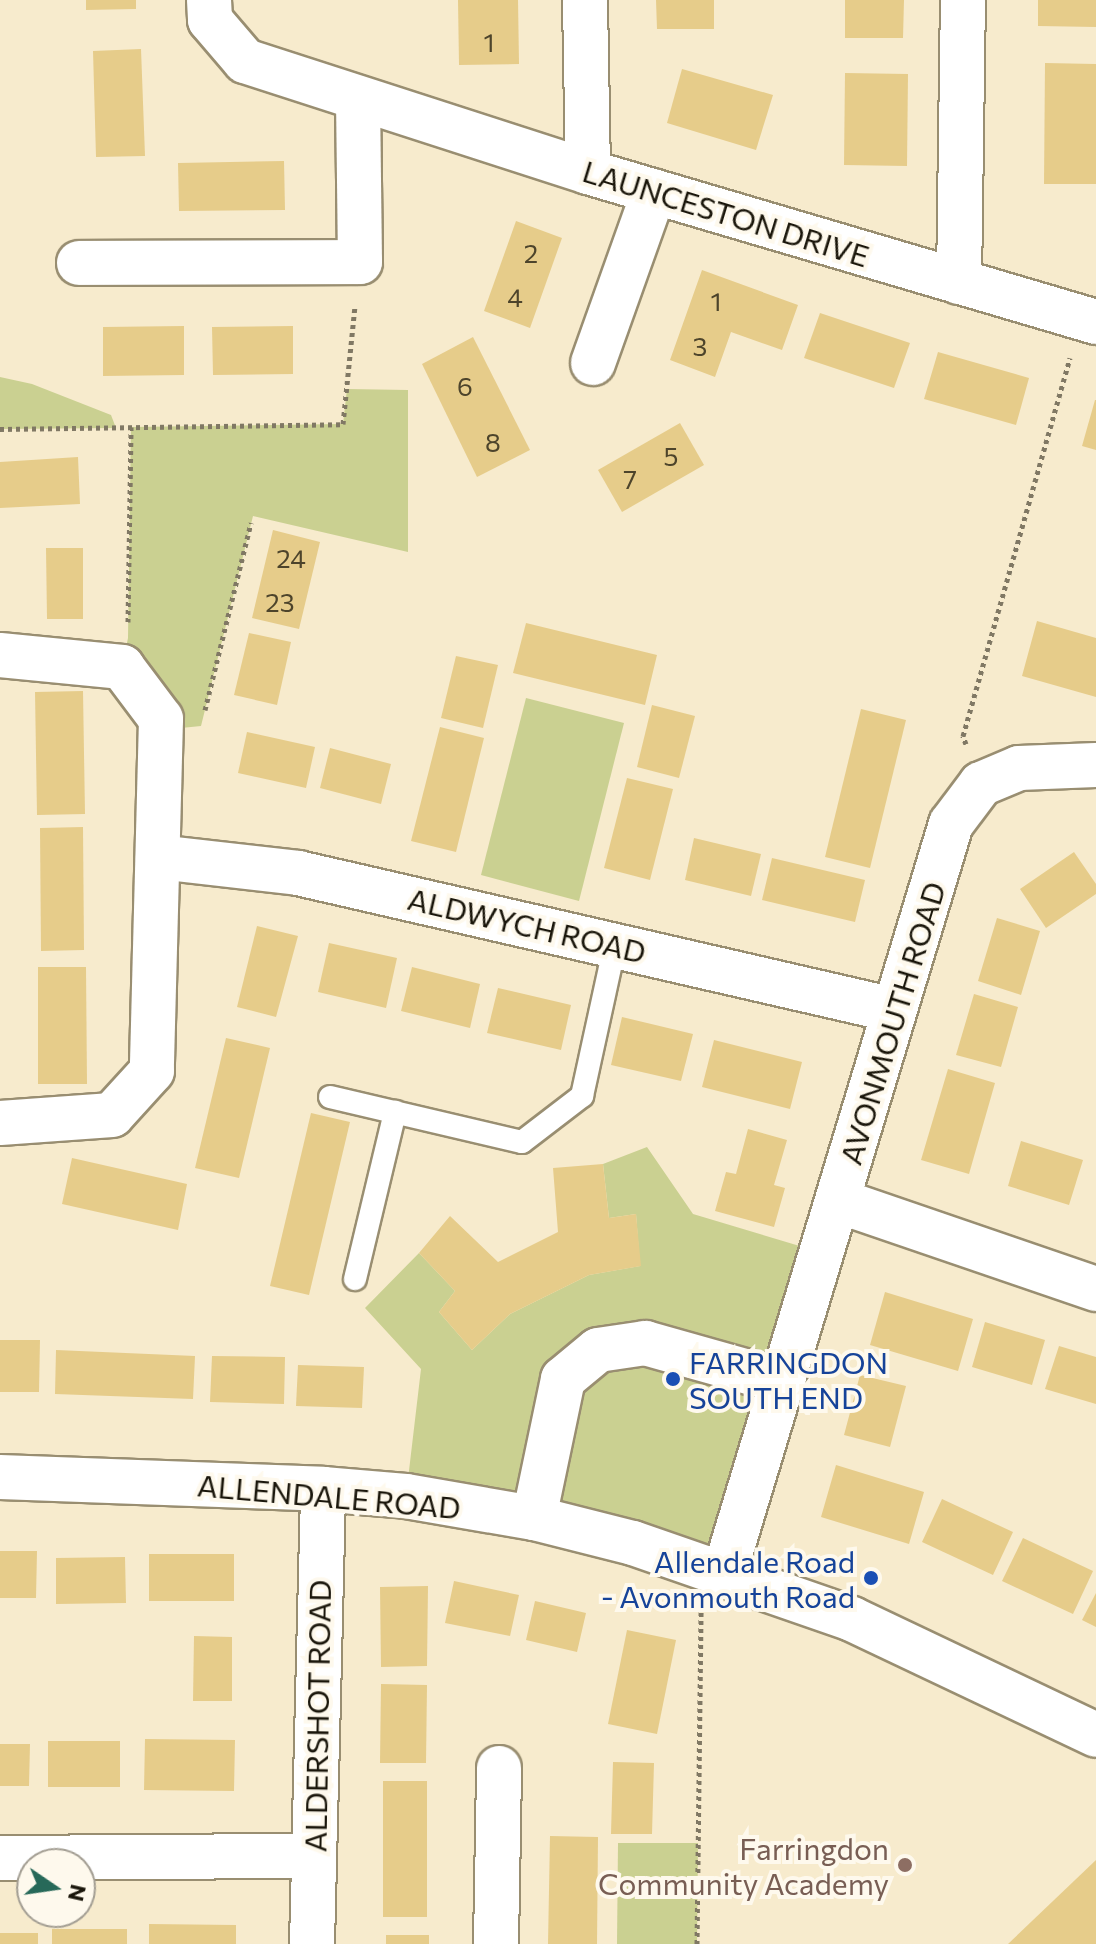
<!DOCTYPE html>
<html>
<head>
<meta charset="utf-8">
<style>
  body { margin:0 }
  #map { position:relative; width:1096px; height:1944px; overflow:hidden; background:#f7ebcd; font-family:Commissioner,sans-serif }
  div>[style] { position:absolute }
  .green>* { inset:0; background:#cad091 }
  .building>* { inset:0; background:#e6cc8a }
  .path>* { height:5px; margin-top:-2.5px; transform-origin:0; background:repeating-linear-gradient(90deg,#807864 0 4px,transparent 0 8px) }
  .roads { filter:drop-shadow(2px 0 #998e71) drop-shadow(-2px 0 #998e71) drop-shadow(0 2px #998e71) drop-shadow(0 -2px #998e71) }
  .lane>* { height:22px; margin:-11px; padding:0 11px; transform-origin:11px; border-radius:11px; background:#fff }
  .street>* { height:44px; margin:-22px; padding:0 22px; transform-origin:22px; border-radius:22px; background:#fff }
  .secondary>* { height:44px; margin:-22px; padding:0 22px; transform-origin:22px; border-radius:22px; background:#fff }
  .dots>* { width:22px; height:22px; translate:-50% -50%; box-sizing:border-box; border:4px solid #fef9ed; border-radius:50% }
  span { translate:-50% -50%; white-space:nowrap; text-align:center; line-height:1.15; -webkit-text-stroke:8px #fef9ed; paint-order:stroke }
  .number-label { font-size:26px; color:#4d442b }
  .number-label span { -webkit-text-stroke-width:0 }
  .street-label { font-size:30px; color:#1a160b }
  .transit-label { font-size:30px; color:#164399 }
  .left { translate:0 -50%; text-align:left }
  .right { translate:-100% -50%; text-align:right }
  .education-label { font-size:30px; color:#785e54 }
  .north { position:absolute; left:16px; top:1848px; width:80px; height:80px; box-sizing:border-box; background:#fef9ed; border:2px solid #a39e93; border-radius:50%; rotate:103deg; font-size:22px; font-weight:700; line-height:32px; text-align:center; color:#1a160b }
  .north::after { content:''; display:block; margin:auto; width:28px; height:36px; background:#276959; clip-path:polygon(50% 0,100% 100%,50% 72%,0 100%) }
</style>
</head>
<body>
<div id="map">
  <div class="green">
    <div style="clip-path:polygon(0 377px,32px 384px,111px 415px,116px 428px,0 429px)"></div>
    <div style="clip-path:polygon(347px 389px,408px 390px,408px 552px,253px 516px,201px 726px,161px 730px,122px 667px,128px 638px,131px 427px,343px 424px)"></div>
    <div style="clip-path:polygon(526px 698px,624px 723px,579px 901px,481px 875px)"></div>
    <div style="clip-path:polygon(647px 1147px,693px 1214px,823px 1253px,724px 1574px,406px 1496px,421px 1369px,365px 1308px,419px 1253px,455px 1291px,439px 1312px,472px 1350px,510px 1314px,589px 1275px,640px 1266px,636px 1214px,609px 1218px,603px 1164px)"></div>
    <div style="clip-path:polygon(618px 1843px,698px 1843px,697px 1944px,617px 1944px)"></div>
  </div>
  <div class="building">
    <div style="clip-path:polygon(86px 0,136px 0,136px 9px,86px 10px)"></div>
    <div style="clip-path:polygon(458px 0,518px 0,519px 64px,459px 65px)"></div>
    <div style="clip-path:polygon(656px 0,714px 0,714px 29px,657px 29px)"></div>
    <div style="clip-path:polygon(845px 0,904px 0,903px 38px,845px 38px)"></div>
    <div style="clip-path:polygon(1038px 0,1096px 0,1096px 27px,1038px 26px)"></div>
    <div style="clip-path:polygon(141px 49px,145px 156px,96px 157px,93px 51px)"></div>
    <div style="clip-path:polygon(1045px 63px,1096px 64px,1096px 184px,1044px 184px)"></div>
    <div style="clip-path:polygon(682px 69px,773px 95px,756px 150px,667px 123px)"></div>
    <div style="clip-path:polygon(845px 73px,908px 74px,907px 166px,844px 165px)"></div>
    <div style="clip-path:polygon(284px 161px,285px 210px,179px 211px,178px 163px)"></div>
    <div style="clip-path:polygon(516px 221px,562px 238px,530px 328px,484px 311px)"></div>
    <div style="clip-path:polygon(702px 270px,798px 305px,782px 350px,731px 332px,715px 377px,670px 360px)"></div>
    <div style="clip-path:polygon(820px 313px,910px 343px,894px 388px,804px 358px)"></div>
    <div style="clip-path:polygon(184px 326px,184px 375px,103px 376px,103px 327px)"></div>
    <div style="clip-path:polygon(293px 326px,293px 374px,213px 375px,212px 327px)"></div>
    <div style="clip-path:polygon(473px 337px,530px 450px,477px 477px,422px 364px)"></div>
    <div style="clip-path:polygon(938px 352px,1029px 378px,1016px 425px,924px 399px)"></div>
    <div style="clip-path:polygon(1095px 400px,1096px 400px,1096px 450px,1082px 446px)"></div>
    <div style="clip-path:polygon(680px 423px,704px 465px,622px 512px,598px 470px)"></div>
    <div style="clip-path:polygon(78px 457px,80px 504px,0 508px,0 462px)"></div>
    <div style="clip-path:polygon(273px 530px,320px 542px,299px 629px,252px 618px)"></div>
    <div style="clip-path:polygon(46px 548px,83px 548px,83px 619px,47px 619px)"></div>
    <div style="clip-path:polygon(1037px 621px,1096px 638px,1096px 697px,1022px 676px)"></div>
    <div style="clip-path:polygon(526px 623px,657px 655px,645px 705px,513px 673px)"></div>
    <div style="clip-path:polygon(249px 633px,291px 642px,277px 705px,234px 695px)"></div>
    <div style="clip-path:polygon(456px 656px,498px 665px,483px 728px,441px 718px)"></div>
    <div style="clip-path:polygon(83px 691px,85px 814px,37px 815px,35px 692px)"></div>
    <div style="clip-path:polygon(652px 705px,695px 716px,679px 778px,637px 767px)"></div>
    <div style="clip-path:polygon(861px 709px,906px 720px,870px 868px,825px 857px)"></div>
    <div style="clip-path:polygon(440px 727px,484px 738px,456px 852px,411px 841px)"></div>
    <div style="clip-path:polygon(247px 732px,315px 747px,306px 788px,238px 773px)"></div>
    <div style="clip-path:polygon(330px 748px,391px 764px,381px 804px,320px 788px)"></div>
    <div style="clip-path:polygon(627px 778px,673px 789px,650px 880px,604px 868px)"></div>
    <div style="clip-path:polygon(83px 827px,84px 950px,41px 951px,40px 828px)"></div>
    <div style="clip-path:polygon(694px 838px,761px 854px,751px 896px,685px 880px)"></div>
    <div style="clip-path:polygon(1074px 852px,1096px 884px,1096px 894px,1046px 928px,1020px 889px)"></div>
    <div style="clip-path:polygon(772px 858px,865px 880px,855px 922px,762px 900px)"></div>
    <div style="clip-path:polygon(997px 918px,1040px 931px,1021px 995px,978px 981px)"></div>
    <div style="clip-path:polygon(257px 926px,298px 936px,276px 1017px,237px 1007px)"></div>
    <div style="clip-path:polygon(329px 943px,397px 958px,386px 1008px,318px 992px)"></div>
    <div style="clip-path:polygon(38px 967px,86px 967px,87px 1084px,38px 1084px)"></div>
    <div style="clip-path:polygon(412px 967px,480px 984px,470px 1028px,401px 1011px)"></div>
    <div style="clip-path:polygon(498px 988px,571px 1005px,561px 1050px,487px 1033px)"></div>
    <div style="clip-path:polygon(974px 994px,1018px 1007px,1001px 1067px,956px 1055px)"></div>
    <div style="clip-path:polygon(622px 1017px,693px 1034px,681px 1081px,611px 1065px)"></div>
    <div style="clip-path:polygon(226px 1038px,270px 1048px,239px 1178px,195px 1168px)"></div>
    <div style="clip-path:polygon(714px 1040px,802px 1062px,790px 1109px,702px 1087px)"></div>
    <div style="clip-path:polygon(948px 1069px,995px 1083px,969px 1174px,921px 1160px)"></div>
    <div style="clip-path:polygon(311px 1113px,350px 1122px,309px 1295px,270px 1286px)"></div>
    <div style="clip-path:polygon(748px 1129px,787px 1140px,774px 1185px,785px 1188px,774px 1227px,715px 1211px,726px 1172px,736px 1174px)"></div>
    <div style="clip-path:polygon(1021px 1141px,1083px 1160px,1069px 1205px,1008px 1186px)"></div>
    <div style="clip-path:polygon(72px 1158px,187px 1184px,178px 1230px,62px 1204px)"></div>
    <div style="clip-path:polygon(603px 1164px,609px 1218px,636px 1214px,641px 1266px,589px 1275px,510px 1314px,472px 1350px,439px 1312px,455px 1291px,419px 1253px,450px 1216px,498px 1262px,558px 1232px,553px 1168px)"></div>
    <div style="clip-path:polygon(885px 1292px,973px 1319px,958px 1371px,870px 1345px)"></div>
    <div style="clip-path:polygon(985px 1322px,1045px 1340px,1032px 1385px,972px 1367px)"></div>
    <div style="clip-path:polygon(0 1340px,40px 1340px,39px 1392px,0 1392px)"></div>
    <div style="clip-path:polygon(1059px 1346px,1096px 1357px,1096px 1404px,1045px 1389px)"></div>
    <div style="clip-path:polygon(56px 1350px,195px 1356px,193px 1399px,55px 1394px)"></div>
    <div style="clip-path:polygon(212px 1356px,285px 1357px,284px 1404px,210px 1402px)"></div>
    <div style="clip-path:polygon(298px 1365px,364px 1367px,362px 1408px,296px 1406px)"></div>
    <div style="clip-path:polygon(860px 1375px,906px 1386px,890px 1447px,844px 1435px)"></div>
    <div style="clip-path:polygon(836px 1465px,924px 1492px,909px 1544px,821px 1517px)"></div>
    <div style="clip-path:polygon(942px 1499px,1013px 1532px,993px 1575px,922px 1542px)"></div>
    <div style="clip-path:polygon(1023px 1538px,1093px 1571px,1073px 1614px,1002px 1581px)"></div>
    <div style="clip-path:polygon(0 1551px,37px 1551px,36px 1598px,0 1598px)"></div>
    <div style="clip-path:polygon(149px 1554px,234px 1554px,234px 1601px,149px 1601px)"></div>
    <div style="clip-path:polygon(125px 1557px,126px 1603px,56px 1604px,56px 1558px)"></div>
    <div style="clip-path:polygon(454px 1581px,519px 1595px,510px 1636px,445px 1623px)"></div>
    <div style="clip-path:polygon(428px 1586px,427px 1666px,381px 1667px,380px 1587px)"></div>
    <div style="clip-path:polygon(1096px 1593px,1096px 1627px,1082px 1620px)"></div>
    <div style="clip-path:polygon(535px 1601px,586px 1613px,577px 1652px,526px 1640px)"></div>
    <div style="clip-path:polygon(627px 1630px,676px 1640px,657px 1734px,608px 1724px)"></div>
    <div style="clip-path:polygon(194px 1636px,232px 1637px,232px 1701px,193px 1701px)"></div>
    <div style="clip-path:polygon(381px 1684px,427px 1685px,426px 1763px,380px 1763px)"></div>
    <div style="clip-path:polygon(145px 1739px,235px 1740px,234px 1791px,144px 1790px)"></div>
    <div style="clip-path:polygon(48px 1741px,120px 1741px,120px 1787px,48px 1787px)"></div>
    <div style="clip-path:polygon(0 1744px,30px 1744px,29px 1786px,0 1786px)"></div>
    <div style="clip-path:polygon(613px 1762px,654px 1763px,652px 1834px,611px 1834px)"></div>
    <div style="clip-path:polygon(383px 1781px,427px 1781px,427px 1917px,383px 1917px)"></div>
    <div style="clip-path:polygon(550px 1836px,598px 1837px,597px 1944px,548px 1944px)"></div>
    <div style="clip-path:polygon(1096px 1860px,1096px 1944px,1008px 1944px)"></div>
    <div style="clip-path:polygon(149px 1924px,236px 1925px,236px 1944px,149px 1944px)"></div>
    <div style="clip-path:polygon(52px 1929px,127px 1929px,127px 1944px,52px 1944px)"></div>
    <div style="clip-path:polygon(0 1933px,38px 1933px,38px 1944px,0 1944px)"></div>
    <div style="clip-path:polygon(386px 1935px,429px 1935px,429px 1944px,386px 1944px)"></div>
  </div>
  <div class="path">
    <div style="left:0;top:429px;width:343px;rotate:-0.8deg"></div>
    <div style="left:343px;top:424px;width:119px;rotate:-84.2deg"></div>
    <div style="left:128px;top:622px;width:195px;rotate:-89.1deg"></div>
    <div style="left:205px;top:710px;width:193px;rotate:-76.2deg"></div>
    <div style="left:966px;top:744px;width:9px;rotate:-111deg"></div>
    <div style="left:963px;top:736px;width:393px;rotate:-74.2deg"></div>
    <div style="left:697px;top:1944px;width:332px;rotate:-89.3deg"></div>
  </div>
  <div class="roads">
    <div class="lane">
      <div style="left:330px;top:1097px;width:197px;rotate:13.2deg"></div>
      <div style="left:522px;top:1142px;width:76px;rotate:-37.5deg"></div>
      <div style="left:582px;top:1096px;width:155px;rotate:-77.7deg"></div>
      <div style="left:355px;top:1279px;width:172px;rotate:-76.5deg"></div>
    </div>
    <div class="street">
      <div style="left:209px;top:0;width:20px;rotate:87deg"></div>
      <div style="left:210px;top:20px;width:54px;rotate:49.5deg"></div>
      <div style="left:245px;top:61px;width:361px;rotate:17.9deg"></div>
      <div style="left:588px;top:172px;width:530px;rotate:16.45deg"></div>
      <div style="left:585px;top:0;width:172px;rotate:89deg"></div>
      <div style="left:79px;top:263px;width:281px;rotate:-0.2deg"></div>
      <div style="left:360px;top:262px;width:162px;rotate:-90.7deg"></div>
      <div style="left:959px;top:282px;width:282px;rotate:-89.2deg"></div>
      <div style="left:593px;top:363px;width:182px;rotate:-70.4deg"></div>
      <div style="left:0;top:655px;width:123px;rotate:5.6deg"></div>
      <div style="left:122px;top:667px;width:65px;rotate:53.1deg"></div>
      <div style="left:161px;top:719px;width:352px;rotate:91.5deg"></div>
      <div style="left:152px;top:1071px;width:59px;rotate:132.3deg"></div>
      <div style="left:112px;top:1115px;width:112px;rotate:175.9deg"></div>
      <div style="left:158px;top:857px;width:141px;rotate:6.5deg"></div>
      <div style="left:298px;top:873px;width:612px;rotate:12.95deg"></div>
      <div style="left:839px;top:1201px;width:272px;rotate:18.9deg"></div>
      <div style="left:534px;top:1518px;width:142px;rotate:-78.2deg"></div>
      <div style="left:563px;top:1379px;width:45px;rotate:-39.6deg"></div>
      <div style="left:598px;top:1350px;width:48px;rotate:-8.5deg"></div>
      <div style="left:645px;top:1343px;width:144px;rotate:15.7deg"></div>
      <div style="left:724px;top:1574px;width:784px;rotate:-73.16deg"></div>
      <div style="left:951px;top:824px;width:50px;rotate:-53.1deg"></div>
      <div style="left:981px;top:784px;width:41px;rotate:-22.8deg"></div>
      <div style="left:1019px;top:768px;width:77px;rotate:-2.2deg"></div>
      <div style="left:0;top:1858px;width:313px;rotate:-0.4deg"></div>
      <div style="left:312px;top:1944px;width:455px;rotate:-88.6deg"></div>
      <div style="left:496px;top:1944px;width:176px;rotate:-89deg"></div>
    </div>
    <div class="secondary">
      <div style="left:0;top:1477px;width:323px;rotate:2.1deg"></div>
      <div style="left:323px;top:1489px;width:83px;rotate:4.8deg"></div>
      <div style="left:406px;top:1496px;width:130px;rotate:9.8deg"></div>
      <div style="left:534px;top:1518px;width:102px;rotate:14.2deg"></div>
      <div style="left:633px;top:1543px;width:232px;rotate:19.1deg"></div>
      <div style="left:852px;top:1619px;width:270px;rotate:25.4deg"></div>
    </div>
  </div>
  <div class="dots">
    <div style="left:673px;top:1379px;background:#1a4fb4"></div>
    <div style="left:871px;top:1578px;background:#1a4fb4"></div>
    <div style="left:905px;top:1865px;background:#8d6e63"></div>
  </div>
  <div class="number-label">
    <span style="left:489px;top:42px">1</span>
    <span style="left:531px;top:253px">2</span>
    <span style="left:515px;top:297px">4</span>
    <span style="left:716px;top:301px">1</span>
    <span style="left:700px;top:346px">3</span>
    <span style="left:465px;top:386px">6</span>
    <span style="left:493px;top:442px">8</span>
    <span style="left:671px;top:456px">5</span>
    <span style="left:630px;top:479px">7</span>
    <span style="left:291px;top:558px">24</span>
    <span style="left:280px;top:602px">23</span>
  </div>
  <div class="street-label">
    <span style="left:726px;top:213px;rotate:17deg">LAUNCESTON DRIVE</span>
    <span style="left:527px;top:925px;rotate:13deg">ALDWYCH ROAD</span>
    <span style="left:892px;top:1023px;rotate:-73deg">AVONMOUTH ROAD</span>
    <span style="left:329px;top:1496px;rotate:5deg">ALLENDALE ROAD</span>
    <span style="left:317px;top:1716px;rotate:-89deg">ALDERSHOT ROAD</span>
  </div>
  <div class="transit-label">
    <span class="left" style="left:689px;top:1379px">FARRINGDON<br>SOUTH END</span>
    <span class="right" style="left:855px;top:1578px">Allendale Road<br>- Avonmouth Road</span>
  </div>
  <div class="education-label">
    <span class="right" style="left:889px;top:1865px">Farringdon<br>Community Academy</span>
  </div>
  <div class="north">N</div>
</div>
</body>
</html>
